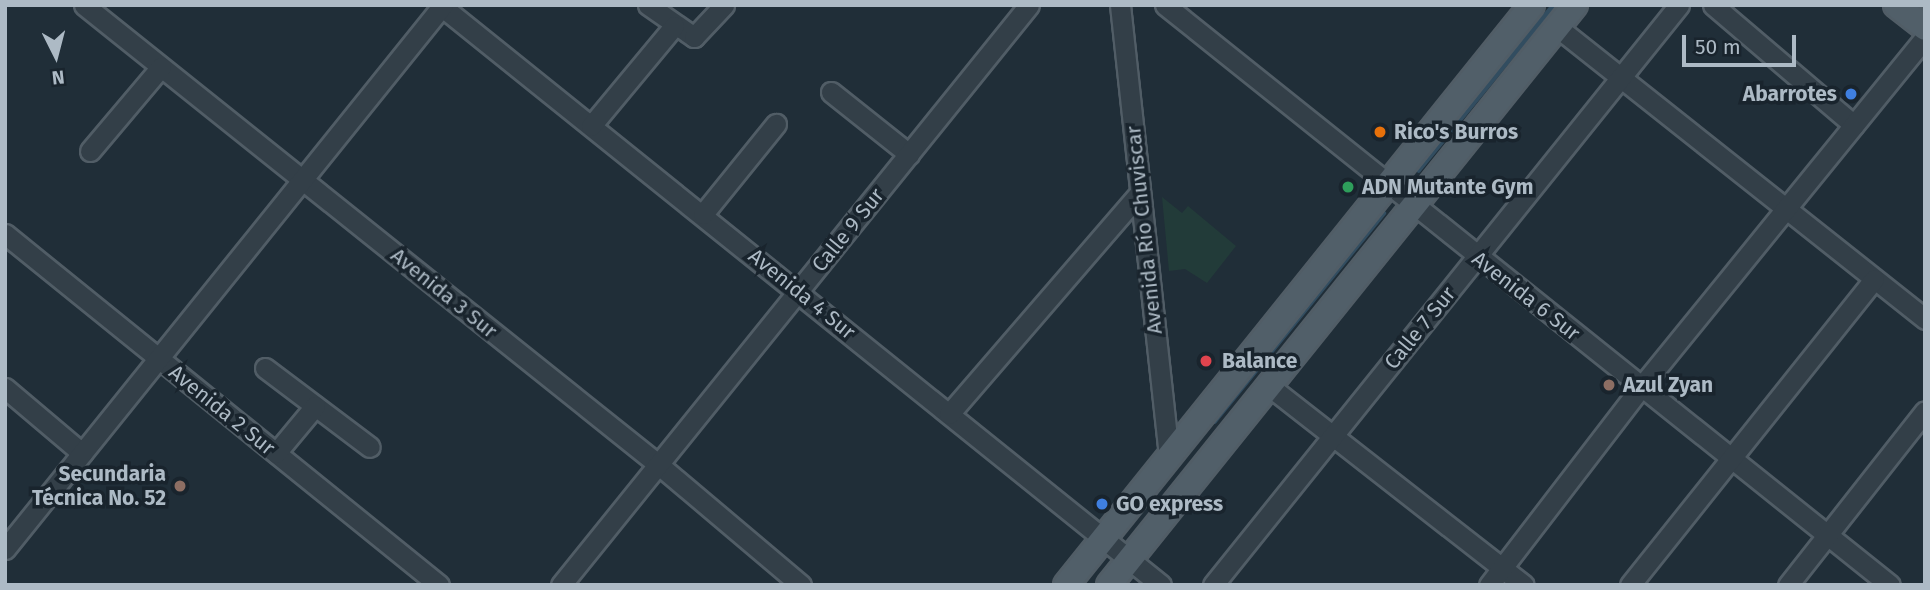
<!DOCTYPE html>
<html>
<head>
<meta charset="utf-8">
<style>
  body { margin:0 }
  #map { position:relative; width:1930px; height:590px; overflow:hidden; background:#202e38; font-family:"Fira Sans",sans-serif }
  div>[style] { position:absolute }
  .green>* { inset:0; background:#223b39 }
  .stream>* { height:4.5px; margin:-2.25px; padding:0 2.25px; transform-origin:2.25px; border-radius:2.25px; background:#324d60 }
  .roads { filter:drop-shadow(2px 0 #515d66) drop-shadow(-2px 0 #515d66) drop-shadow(0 2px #515d66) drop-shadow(0 -2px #515d66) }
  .minor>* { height:19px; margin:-9.5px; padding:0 9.5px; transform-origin:9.5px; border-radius:9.5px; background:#333f48 }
  .major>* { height:24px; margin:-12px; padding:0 12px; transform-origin:12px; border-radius:12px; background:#515f69 }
  .dots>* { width:19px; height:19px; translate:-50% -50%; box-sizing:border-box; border:4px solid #19242d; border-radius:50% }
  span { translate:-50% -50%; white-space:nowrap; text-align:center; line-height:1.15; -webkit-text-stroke:7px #19242d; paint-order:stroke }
  .poi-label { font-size:21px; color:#adbac5; font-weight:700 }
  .right { translate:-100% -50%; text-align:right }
  .left { translate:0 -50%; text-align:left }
  .street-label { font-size:21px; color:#adbac5 }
  .frame { position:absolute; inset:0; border:7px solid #adbac5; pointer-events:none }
  .north { position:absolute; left:21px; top:21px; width:70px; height:70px; -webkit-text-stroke:5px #19242d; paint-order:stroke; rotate:174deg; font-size:19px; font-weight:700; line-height:28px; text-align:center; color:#adbac5 }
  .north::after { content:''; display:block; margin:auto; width:24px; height:32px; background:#adbac5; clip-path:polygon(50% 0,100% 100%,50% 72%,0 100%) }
  .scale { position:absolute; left:1682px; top:35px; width:114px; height:32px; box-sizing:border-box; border:4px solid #adbac5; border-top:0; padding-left:9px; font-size:21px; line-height:24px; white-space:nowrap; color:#adbac5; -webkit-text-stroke:5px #19242d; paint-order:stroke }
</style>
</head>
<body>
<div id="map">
  <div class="green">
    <div style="clip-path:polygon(1162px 197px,1182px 213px,1188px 206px,1236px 246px,1207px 283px,1185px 269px,1169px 271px)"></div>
  </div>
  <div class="stream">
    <div style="left:1418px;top:170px;width:213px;rotate:-50.7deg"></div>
    <div style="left:1214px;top:421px;width:268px;rotate:-50.9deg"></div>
  </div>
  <div class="roads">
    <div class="minor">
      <div style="left:84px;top:5px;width:736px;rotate:38.66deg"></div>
      <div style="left:659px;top:465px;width:186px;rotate:40.2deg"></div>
      <div style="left:440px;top:5px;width:925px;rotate:38.81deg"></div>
      <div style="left:648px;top:5px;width:56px;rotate:34.8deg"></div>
      <div style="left:694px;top:37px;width:44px;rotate:-46.8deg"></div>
      <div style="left:1120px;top:5px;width:452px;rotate:83.8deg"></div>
      <div style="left:1165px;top:5px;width:928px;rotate:38.66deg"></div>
      <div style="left:1713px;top:5px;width:185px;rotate:40.4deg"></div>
      <div style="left:1557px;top:27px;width:470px;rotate:38.4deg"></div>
      <div style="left:831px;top:92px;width:100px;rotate:38.5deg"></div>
      <div style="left:591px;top:126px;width:130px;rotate:-50.3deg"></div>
      <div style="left:90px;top:151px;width:110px;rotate:-49.8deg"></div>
      <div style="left:703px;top:214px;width:116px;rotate:-51deg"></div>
      <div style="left:5px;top:234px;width:558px;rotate:38.96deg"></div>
      <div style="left:265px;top:368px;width:131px;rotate:37deg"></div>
      <div style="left:1269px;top:386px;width:323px;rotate:38deg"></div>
      <div style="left:5px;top:388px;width:101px;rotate:40.2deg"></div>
      <div style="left:949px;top:414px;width:292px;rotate:-49.2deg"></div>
      <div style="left:276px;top:453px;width:61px;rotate:-50.3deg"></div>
      <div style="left:5px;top:549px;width:698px;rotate:-51.16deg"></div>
      <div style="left:561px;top:585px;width:745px;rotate:-51.1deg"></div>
      <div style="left:1213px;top:585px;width:744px;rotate:-51.22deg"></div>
      <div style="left:1489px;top:585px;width:250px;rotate:-52.5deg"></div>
      <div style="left:1641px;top:387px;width:450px;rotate:-50.9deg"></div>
      <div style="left:1630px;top:585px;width:391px;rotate:-51.4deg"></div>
      <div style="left:1788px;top:585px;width:221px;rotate:-51.8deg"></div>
    </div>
    <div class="major">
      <div style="left:1896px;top:5px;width:37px;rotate:38deg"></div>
      <div style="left:1066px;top:585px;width:744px;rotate:-51.22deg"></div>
      <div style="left:1109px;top:585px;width:744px;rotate:-51.22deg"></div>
    </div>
  </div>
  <div class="dots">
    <div style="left:1851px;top:94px;background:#3f7fe0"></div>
    <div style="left:1380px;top:132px;background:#e8710a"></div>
    <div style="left:1348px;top:187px;background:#2e9e5b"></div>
    <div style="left:1206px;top:361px;background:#e0444e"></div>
    <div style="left:1609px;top:385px;background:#8d6e63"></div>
    <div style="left:180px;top:486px;background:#8d6e63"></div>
    <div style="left:1102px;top:504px;background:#3f7fe0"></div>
  </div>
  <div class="poi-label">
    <span class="right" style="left:1837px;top:94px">Abarrotes</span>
    <span class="left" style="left:1394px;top:132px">Rico's Burros</span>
    <span class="left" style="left:1362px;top:187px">ADN Mutante Gym</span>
    <span class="left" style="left:1222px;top:361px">Balance</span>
    <span class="left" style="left:1623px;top:385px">Azul Zyan</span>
    <span class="right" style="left:166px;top:486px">Secundaria<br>Técnica No. 52</span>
    <span class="left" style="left:1116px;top:504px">GO express</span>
  </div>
  <div class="street-label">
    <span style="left:848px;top:230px;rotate:-51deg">Calle 9 Sur</span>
    <span style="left:1144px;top:230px;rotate:-96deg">Avenida Río Chuviscar</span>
    <span style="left:444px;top:293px;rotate:39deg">Avenida 3 Sur</span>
    <span style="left:802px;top:294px;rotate:39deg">Avenida 4 Sur</span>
    <span style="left:1526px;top:296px;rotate:38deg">Avenida 6 Sur</span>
    <span style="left:1420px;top:328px;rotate:-51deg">Calle 7 Sur</span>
    <span style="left:222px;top:410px;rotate:39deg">Avenida 2 Sur</span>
  </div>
  <div class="frame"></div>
  <div class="north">N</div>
  <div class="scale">50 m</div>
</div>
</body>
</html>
